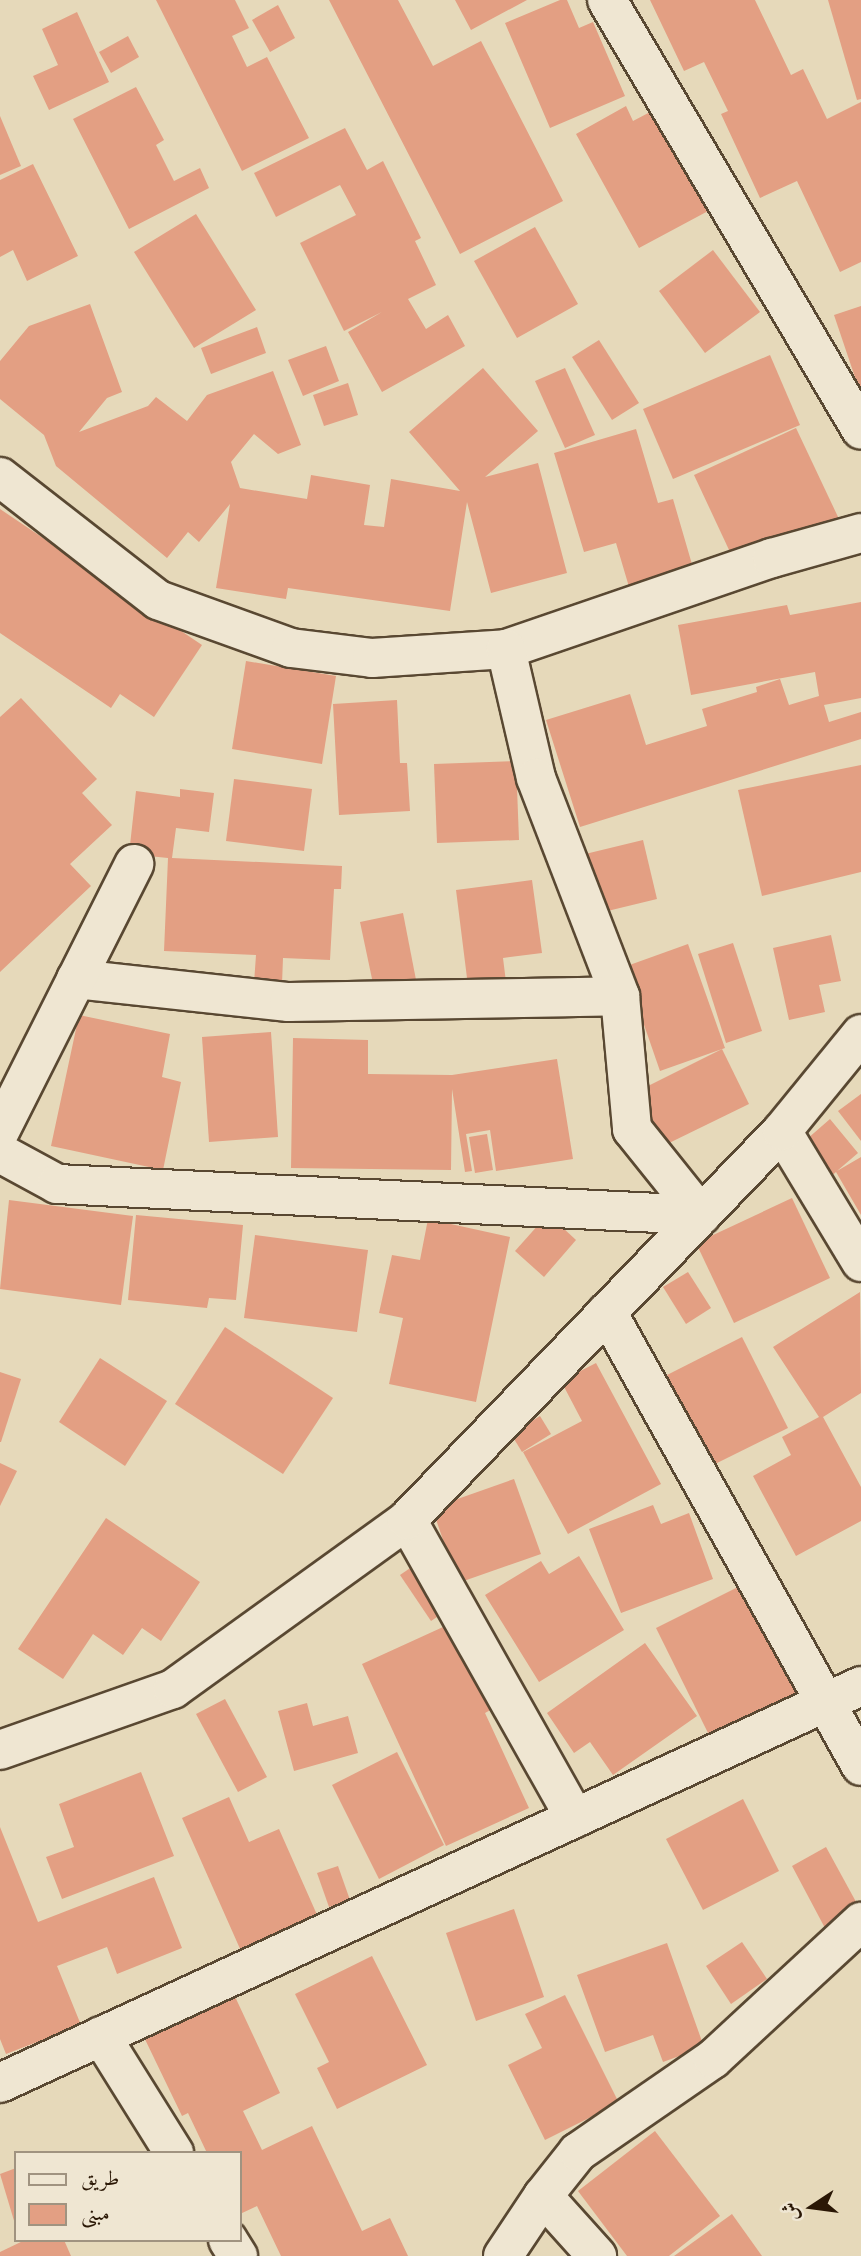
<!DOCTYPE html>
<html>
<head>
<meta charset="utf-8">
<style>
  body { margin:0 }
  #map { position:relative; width:861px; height:2256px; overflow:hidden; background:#e6d9ba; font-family:"IM FELL English",Amiri,serif }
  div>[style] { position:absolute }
  .building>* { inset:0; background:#e39f83 }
  .roads { filter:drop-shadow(2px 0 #594832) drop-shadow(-2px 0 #594832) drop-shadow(0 2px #594832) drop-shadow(0 -2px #594832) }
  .street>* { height:38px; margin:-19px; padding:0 19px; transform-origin:19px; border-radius:19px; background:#efe6d2 }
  span { translate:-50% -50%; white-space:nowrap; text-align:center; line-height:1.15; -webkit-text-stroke:5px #efe6d2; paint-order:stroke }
  .legend { position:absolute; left:14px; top:2151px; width:228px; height:91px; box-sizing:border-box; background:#efe6d2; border:2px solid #a09380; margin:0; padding:9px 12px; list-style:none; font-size:21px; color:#2a1705 }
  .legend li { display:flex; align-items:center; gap:14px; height:35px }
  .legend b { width:35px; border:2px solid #a09380 }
  .north { position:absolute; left:777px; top:2172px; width:70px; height:70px; -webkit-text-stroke:5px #efe6d2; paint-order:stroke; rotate:257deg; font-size:19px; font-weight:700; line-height:28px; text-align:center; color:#2a1705 }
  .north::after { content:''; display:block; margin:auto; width:24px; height:32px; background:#2a1705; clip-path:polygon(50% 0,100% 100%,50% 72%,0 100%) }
</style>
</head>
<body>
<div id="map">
  <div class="building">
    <div style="clip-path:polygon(156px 0,235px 0,249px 28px,232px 36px,247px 67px,267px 57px,309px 138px,242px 171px)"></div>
    <div style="clip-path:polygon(329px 0,398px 0,433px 66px,481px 41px,563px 201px,460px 254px)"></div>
    <div style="clip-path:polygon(455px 0,527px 0,471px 30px)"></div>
    <div style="clip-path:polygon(560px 0,567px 0,579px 28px,593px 22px,625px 96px,550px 128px,505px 23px)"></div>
    <div style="clip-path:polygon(650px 0,755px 0,791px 75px,803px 69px,827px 119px,861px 102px,861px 262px,840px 272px,797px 181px,760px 198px,721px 114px,728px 111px,704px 62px,684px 71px)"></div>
    <div style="clip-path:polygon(828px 0,861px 0,861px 99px,857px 100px)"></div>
    <div style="clip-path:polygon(278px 5px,295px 38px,270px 52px,252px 20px)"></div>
    <div style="clip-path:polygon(77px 12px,109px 82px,49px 110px,33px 76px,58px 65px,42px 29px)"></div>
    <div style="clip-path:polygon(128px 36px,139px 57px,111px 73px,99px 52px)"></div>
    <div style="clip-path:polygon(136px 87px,164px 140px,156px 145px,174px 181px,200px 168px,209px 188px,129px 229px,73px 119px)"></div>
    <div style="clip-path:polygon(626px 106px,633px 121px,654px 110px,710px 210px,639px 248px,576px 134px)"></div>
    <div style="clip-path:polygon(0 116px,21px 166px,0 175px)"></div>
    <div style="clip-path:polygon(345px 128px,367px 170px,383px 161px,421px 238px,415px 241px,436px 285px,408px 299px,426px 329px,448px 315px,465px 346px,382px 392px,348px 332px,382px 312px,344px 331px,300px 243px,356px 215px,340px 185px,276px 217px,254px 173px)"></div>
    <div style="clip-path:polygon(33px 164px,78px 256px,27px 281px,13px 250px,0 257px,0 180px)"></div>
    <div style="clip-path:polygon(196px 214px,256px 310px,194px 348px,134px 252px)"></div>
    <div style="clip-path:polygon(535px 227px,578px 304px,517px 338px,474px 261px)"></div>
    <div style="clip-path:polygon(713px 250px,760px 312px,705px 353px,659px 291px)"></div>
    <div style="clip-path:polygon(90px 304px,122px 392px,107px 398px,79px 432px,148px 406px,156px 397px,187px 421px,207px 395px,273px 371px,301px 445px,278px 454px,254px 434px,231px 462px,240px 488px,307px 499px,311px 475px,370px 485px,364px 525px,384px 527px,391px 479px,460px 491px,409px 432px,483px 368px,538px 431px,485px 477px,538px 463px,567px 573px,491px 593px,467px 502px,450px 611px,288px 588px,286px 599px,216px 588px,230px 504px,199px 542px,188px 532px,167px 558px,56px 466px,44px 435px,0 399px,0 361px,29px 326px)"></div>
    <div style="clip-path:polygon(861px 306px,861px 395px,834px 315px)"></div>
    <div style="clip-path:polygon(257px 327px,266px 353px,211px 374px,201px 348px)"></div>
    <div style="clip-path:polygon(599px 340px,639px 403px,612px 420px,572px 357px)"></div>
    <div style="clip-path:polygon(326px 346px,339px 381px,303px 396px,288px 360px)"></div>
    <div style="clip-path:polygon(770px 355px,800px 425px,673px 479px,643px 409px)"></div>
    <div style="clip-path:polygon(565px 368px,595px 435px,565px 448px,535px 381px)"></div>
    <div style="clip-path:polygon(348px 383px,358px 415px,324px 426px,313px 395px)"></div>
    <div style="clip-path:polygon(796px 428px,839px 519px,737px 567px,694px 475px)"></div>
    <div style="clip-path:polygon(636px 429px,658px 503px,673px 499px,696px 578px,632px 597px,616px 543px,584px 552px,554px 453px)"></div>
    <div style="clip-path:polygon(0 509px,202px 645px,154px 717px,120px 694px,111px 708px,0 633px)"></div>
    <div style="clip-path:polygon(861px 602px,861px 698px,824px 705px,829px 722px,861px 712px,861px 739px,580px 827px,546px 720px,630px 694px,646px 745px,707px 726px,702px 709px,757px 692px,756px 687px,780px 679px,789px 705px,819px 696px,815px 672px,691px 695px,678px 625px,787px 605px,790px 615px)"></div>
    <div style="clip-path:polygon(246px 661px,336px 676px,322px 764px,232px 749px)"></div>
    <div style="clip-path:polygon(21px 698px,97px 779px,82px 793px,112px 825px,70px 864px,91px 886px,0 972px,0 717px)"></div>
    <div style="clip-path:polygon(397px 700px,400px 763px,407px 763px,410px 811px,339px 815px,333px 704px)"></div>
    <div style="clip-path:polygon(516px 761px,519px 840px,437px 843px,434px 764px)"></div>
    <div style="clip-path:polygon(861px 765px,861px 872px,762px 896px,738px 790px)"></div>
    <div style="clip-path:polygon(234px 779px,312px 789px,304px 851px,226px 841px)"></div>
    <div style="clip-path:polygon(180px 789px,214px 793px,209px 832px,176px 828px,172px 858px,342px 866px,341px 889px,334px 889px,330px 960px,283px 958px,282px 984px,254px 983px,256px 955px,164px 951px,168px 858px,129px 854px,136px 791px,180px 797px)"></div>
    <div style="clip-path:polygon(643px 840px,657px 899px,591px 915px,577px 856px)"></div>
    <div style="clip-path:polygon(532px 880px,542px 953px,503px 958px,507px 990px,469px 994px,456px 890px)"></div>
    <div style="clip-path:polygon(403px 913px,417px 985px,375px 993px,360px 922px)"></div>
    <div style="clip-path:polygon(831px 935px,841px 981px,819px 985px,825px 1012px,789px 1020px,773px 948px)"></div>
    <div style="clip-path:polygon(733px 943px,762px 1031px,726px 1043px,698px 954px)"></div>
    <div style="clip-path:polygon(688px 944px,725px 1048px,660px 1071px,624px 967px)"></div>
    <div style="clip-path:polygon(79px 1015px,170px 1034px,162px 1077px,181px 1082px,163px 1170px,51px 1146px)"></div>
    <div style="clip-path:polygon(271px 1032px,278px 1137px,209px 1142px,202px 1037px)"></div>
    <div style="clip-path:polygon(293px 1038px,368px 1040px,368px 1074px,452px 1075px,557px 1059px,573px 1159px,496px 1171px,490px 1130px,466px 1134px,472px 1171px,465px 1172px,452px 1089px,451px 1170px,291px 1168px)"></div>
    <div style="clip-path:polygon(722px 1049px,749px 1104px,665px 1145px,638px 1091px)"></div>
    <div style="clip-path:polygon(861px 1094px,861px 1141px,838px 1111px)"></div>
    <div style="clip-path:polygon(830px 1119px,858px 1153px,837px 1171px,861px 1157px,861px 1215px,836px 1172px,828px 1179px,799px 1146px)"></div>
    <div style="clip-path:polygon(487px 1134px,493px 1170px,475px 1173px,469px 1137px)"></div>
    <div style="clip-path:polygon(792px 1198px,830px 1278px,734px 1323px,696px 1243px)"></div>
    <div style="clip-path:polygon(9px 1200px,133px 1216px,121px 1305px,0 1289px)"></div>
    <div style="clip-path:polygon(548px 1214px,576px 1240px,544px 1277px,515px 1251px)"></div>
    <div style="clip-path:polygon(136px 1215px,243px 1225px,236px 1300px,209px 1298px,207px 1308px,128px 1300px)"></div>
    <div style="clip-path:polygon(428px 1219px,510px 1237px,476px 1402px,389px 1384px,403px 1318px,379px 1313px,392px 1255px,420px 1260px)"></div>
    <div style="clip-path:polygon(255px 1235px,368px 1250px,357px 1332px,244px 1318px)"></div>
    <div style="clip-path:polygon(688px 1272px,711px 1308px,686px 1324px,663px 1287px)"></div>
    <div style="clip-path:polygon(860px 1292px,861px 1393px,823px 1417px,861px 1487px,861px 1521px,796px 1556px,753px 1476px,791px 1455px,782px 1437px,819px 1417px,773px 1347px)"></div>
    <div style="clip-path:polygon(225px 1327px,333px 1398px,283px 1474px,175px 1404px)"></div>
    <div style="clip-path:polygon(742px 1337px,788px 1428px,713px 1465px,667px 1375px)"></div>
    <div style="clip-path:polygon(100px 1358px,167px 1401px,125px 1466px,59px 1422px)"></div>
    <div style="clip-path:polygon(596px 1363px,661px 1484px,568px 1534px,523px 1452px,582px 1421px,561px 1381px)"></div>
    <div style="clip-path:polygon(0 1372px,21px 1379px,1px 1442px,0 1442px)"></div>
    <div style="clip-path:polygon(540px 1416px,551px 1434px,522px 1452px,511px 1434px)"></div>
    <div style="clip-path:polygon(0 1463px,17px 1471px,0 1506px)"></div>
    <div style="clip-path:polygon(514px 1479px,541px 1554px,458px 1583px,432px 1508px)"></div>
    <div style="clip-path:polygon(653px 1505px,661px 1524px,689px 1513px,713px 1579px,621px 1613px,589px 1529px)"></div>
    <div style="clip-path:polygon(106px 1518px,200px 1582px,161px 1641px,142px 1628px,123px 1655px,93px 1634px,63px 1679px,18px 1649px)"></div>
    <div style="clip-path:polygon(579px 1556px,624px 1630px,539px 1682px,485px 1595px,541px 1561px,549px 1574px)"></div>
    <div style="clip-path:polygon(419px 1562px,449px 1609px,431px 1621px,400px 1575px)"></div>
    <div style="clip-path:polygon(752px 1580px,808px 1692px,712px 1741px,656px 1628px)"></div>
    <div style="clip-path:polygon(454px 1622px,494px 1708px,485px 1713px,529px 1808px,446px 1846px,362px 1664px)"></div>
    <div style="clip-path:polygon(645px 1643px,697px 1716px,613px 1775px,590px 1742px,574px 1753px,547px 1713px)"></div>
    <div style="clip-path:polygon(225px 1699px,267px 1777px,238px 1792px,196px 1714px)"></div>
    <div style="clip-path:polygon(307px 1703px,313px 1726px,348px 1716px,358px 1753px,294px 1771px,278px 1711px)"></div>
    <div style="clip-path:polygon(397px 1752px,444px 1845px,379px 1879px,332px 1785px)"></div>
    <div style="clip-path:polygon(141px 1772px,174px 1856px,62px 1899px,46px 1857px,74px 1847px,59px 1804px)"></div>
    <div style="clip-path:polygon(229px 1797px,249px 1842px,279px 1829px,318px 1917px,241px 1951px,182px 1818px)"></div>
    <div style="clip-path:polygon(743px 1799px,779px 1871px,703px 1910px,666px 1839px)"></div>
    <div style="clip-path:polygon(0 1827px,38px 1922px,154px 1877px,182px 1948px,117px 1974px,107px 1947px,57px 1966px,81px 2025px,6px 2054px,0 2039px)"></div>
    <div style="clip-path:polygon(826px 1847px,861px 1911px,826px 1930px,792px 1866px)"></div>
    <div style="clip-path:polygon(338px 1866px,350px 1900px,329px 1907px,317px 1873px)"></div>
    <div style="clip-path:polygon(514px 1909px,544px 1997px,476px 2021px,446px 1933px)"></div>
    <div style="clip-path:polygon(742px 1942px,767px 1979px,731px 2004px,706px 1966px)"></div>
    <div style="clip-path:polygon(667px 1943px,704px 2047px,663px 2062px,653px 2035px,605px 2052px,577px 1975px)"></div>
    <div style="clip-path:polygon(372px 1956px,427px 2065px,337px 2109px,317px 2068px,329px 2062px,295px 1994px)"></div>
    <div style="clip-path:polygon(231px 1988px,280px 2093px,243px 2111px,262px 2150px,312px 2126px,362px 2231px,390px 2218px,408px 2256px,281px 2256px,257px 2206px,240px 2214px,240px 2153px,207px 2153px,188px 2113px,182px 2116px,141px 2031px)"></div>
    <div style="clip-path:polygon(565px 1995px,619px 2103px,545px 2140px,508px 2065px,542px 2048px,525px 2014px)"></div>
    <div style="clip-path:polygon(655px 2131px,720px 2216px,669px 2256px,627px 2256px,578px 2191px)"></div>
    <div style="clip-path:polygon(16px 2168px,16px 2224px,15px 2224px,0 2174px)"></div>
    <div style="clip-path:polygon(732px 2214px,762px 2256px,674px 2256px)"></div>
    <div style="clip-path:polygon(25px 2240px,64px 2240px,71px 2256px,0 2256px,0 2252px)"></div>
  </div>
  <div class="roads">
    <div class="street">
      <div style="left:607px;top:0;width:499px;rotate:59.4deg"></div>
      <div style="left:0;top:477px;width:200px;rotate:37.9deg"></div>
      <div style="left:158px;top:600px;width:141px;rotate:19.8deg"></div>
      <div style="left:291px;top:648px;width:82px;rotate:7deg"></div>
      <div style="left:372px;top:658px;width:134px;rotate:-3.8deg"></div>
      <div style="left:506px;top:649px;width:281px;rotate:-18.9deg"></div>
      <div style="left:772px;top:558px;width:92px;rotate:-15.7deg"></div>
      <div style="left:506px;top:649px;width:132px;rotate:76.9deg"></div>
      <div style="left:536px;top:778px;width:234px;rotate:68.9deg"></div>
      <div style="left:620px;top:996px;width:134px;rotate:84.8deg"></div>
      <div style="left:632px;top:1129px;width:110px;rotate:51.3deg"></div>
      <div style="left:76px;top:979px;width:214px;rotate:6.2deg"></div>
      <div style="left:289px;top:1002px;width:331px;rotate:-1deg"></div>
      <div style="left:0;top:1131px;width:299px;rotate:-63.3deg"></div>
      <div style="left:782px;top:1131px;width:153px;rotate:58.9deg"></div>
      <div style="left:0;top:1153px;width:65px;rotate:28.5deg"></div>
      <div style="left:57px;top:1184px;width:645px;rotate:2.76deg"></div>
      <div style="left:607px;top:1312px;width:520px;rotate:60.77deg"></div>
      <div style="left:407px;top:1520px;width:342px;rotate:60.6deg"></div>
      <div style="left:0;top:1750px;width:183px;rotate:-19.4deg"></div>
      <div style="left:173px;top:1689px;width:289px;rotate:-35.8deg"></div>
      <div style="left:407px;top:1520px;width:540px;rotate:-46.05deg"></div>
      <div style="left:782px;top:1131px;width:125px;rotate:-50.8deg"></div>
      <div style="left:101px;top:2036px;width:138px;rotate:58deg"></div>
      <div style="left:0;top:2083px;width:948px;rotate:-24.75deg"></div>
      <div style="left:543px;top:2196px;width:81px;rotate:48deg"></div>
      <div style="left:228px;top:2240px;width:19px;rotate:58deg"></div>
      <div style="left:503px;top:2256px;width:72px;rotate:-56.3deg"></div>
      <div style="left:543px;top:2196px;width:56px;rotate:-51.5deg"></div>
      <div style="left:578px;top:2152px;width:164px;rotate:-34.6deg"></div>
      <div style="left:713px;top:2059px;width:202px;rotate:-42.8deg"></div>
    </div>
  </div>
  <ul class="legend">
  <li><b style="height:9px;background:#efe6d2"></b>طريق</li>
  <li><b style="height:19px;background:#e39f83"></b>مبنى</li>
  </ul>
  <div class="north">ش</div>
</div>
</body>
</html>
